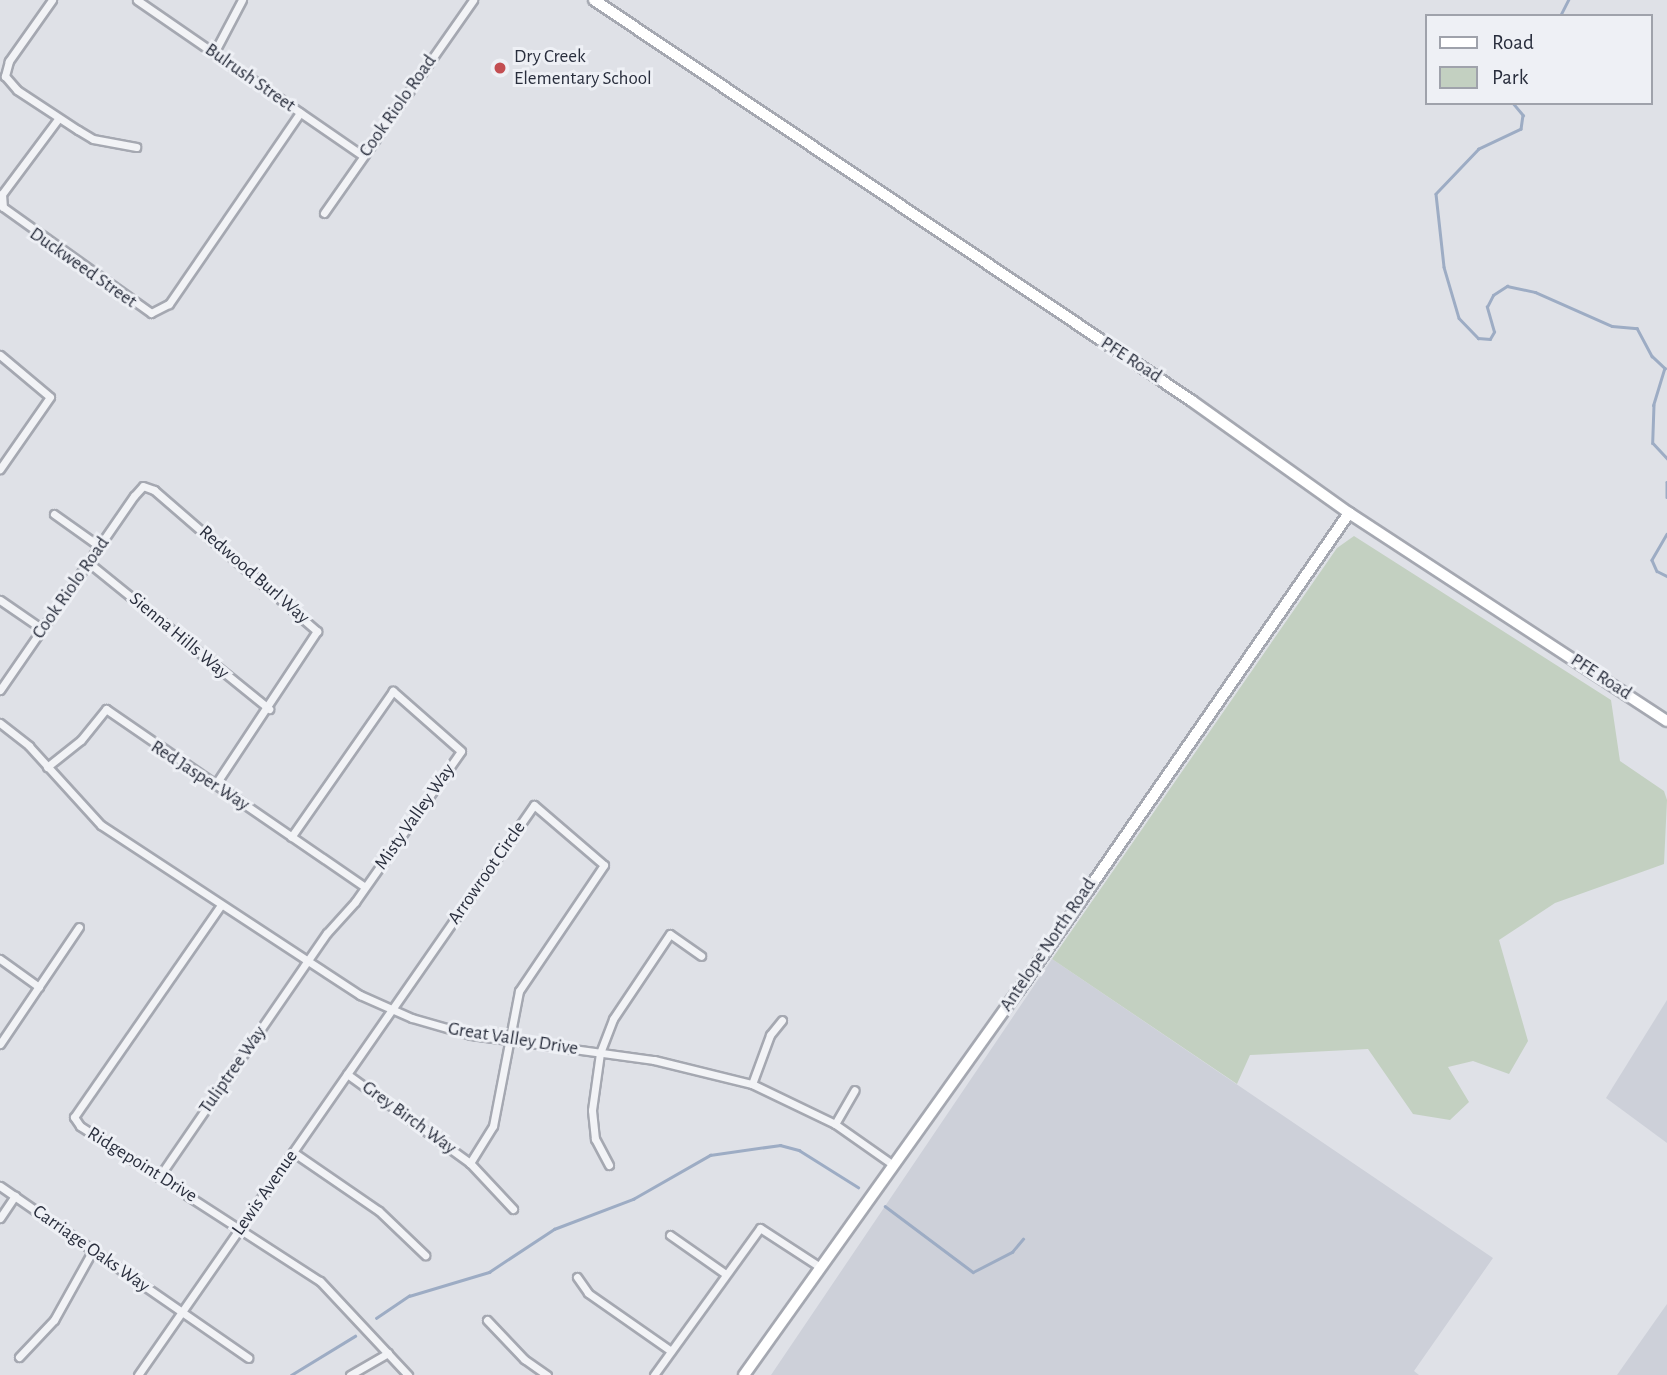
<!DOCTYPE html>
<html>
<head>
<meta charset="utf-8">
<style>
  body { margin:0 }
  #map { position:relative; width:1667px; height:1375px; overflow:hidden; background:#dfe1e7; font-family:"Alegreya Sans",sans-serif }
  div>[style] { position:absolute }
  .built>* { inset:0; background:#cdd0d9 }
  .green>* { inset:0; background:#c3d0c1 }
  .stream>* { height:2.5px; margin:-1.25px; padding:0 1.25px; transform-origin:1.25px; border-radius:1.25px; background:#9dacc4 }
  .roads { filter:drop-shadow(2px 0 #a5a8b1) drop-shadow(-2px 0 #a5a8b1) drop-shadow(0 2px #a5a8b1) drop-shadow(0 -2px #a5a8b1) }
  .minor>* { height:7px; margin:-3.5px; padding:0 3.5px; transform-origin:3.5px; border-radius:3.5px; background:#f2f3f6 }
  .secondary>* { height:10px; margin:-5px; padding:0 5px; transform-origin:5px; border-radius:5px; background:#fff }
  .dots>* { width:19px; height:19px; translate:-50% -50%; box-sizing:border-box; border:4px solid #eef0f5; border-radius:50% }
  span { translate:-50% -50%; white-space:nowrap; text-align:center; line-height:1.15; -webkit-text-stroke:6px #eef0f5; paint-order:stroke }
  .poi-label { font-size:19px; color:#292e3d }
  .left { translate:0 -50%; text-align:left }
  .street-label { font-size:19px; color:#292e3d }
  .legend { position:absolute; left:1425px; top:14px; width:228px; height:91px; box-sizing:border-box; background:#eef0f5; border:2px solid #9fa2ab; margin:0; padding:9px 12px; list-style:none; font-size:21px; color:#292e3d }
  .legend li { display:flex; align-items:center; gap:14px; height:35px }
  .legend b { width:35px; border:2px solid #9fa2ab }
</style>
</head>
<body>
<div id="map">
  <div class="built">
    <div style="clip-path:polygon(1052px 959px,1493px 1258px,1414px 1371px,1419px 1375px,771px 1375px)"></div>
    <div style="clip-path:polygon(1667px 1000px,1667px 1143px,1606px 1098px)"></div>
    <div style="clip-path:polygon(1667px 1304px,1667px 1375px,1617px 1375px)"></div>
  </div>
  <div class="green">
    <div style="clip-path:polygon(1354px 536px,1611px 700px,1620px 761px,1664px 791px,1667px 800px,1664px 864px,1555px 903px,1499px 940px,1528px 1041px,1509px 1074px,1473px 1061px,1448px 1067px,1469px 1102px,1450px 1120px,1413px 1114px,1368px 1049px,1250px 1055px,1237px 1084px,1052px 959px,1337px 548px)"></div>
  </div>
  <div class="stream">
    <div style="left:1560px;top:16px;width:18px;rotate:-63deg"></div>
    <div style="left:1513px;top:103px;width:16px;rotate:50deg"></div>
    <div style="left:1523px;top:115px;width:14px;rotate:98deg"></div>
    <div style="left:1521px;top:129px;width:47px;rotate:154.5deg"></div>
    <div style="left:1479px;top:149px;width:62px;rotate:133.7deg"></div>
    <div style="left:1436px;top:194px;width:73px;rotate:83.7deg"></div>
    <div style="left:1444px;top:267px;width:53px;rotate:73.6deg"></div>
    <div style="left:1459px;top:318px;width:28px;rotate:46deg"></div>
    <div style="left:1478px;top:338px;width:12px;rotate:5deg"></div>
    <div style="left:1490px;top:339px;width:8px;rotate:-60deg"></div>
    <div style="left:1494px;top:332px;width:26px;rotate:-106deg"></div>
    <div style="left:1487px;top:307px;width:13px;rotate:-63deg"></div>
    <div style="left:1493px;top:295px;width:17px;rotate:-33deg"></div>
    <div style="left:1507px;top:286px;width:29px;rotate:12deg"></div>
    <div style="left:1535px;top:292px;width:84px;rotate:23.8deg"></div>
    <div style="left:1612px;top:326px;width:25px;rotate:5deg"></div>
    <div style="left:1637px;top:328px;width:32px;rotate:62deg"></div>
    <div style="left:1652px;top:356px;width:18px;rotate:43deg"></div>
    <div style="left:1665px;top:368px;width:39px;rotate:107deg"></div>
    <div style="left:1654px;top:405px;width:38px;rotate:92deg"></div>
    <div style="left:1653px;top:443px;width:21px;rotate:47deg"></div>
    <div style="left:1667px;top:482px;width:15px;rotate:90deg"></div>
    <div style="left:1667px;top:534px;width:30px;rotate:120deg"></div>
    <div style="left:1652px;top:560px;width:12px;rotate:66deg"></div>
    <div style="left:1657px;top:571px;width:11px;rotate:27deg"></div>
    <div style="left:885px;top:1206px;width:110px;rotate:36.9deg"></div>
    <div style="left:973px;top:1272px;width:44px;rotate:-27.1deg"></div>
    <div style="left:1012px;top:1252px;width:17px;rotate:-50deg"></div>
    <div style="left:376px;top:1318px;width:40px;rotate:-34deg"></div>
    <div style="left:409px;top:1296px;width:84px;rotate:-16.7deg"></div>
    <div style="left:489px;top:1272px;width:78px;rotate:-33.5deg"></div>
    <div style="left:554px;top:1229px;width:85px;rotate:-20.8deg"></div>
    <div style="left:633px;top:1199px;width:89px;rotate:-29.7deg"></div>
    <div style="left:710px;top:1155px;width:71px;rotate:-8.1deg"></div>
    <div style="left:780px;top:1145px;width:20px;rotate:15deg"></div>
    <div style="left:799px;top:1150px;width:70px;rotate:32.1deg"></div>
    <div style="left:291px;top:1375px;width:75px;rotate:-31.4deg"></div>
  </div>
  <div class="roads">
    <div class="minor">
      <div style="left:52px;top:0;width:75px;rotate:125.2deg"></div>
      <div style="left:9px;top:61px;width:16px;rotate:105deg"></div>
      <div style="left:5px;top:76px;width:18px;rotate:49deg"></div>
      <div style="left:17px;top:90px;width:73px;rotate:33.3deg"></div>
      <div style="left:78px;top:130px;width:17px;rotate:31deg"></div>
      <div style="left:93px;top:139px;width:44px;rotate:10.5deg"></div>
      <div style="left:137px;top:0;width:275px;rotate:34.6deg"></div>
      <div style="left:214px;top:53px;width:60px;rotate:-62.2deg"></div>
      <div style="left:58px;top:119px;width:94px;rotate:126.7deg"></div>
      <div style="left:2px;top:194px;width:13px;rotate:86deg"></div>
      <div style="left:3px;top:207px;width:182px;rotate:35.6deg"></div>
      <div style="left:151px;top:313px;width:20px;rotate:-27deg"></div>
      <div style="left:169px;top:304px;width:232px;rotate:-55.6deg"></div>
      <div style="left:324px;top:213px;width:260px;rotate:-55deg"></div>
      <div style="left:0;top:355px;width:65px;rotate:40deg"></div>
      <div style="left:50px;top:397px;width:88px;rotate:124.8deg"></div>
      <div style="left:54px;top:514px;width:55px;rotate:35.4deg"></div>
      <div style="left:89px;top:563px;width:232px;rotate:39deg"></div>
      <div style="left:0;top:600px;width:51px;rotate:34.6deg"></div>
      <div style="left:0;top:690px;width:236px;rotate:-55.4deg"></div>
      <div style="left:134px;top:496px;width:13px;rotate:-48deg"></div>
      <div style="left:143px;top:486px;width:12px;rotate:20deg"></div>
      <div style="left:154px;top:490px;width:216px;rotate:40.9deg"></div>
      <div style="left:317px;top:631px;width:185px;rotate:123.5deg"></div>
      <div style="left:0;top:723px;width:37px;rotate:38deg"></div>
      <div style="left:29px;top:746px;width:107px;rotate:47.7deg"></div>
      <div style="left:101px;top:825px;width:310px;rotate:33.3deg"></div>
      <div style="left:360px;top:995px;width:57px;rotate:23.9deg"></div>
      <div style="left:412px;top:1018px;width:61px;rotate:16.1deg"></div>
      <div style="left:471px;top:1035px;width:185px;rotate:7.8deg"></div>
      <div style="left:654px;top:1060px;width:101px;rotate:13.8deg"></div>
      <div style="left:752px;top:1084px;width:92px;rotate:25.7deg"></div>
      <div style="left:835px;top:1124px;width:70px;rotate:35.1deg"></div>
      <div style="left:47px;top:767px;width:43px;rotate:-38.5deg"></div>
      <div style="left:81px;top:740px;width:40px;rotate:-51deg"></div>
      <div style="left:106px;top:709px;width:314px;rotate:34.5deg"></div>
      <div style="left:221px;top:905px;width:258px;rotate:124.7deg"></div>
      <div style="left:74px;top:1117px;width:11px;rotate:56deg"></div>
      <div style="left:80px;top:1126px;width:286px;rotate:32.9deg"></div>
      <div style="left:320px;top:1281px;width:129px;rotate:46.9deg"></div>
      <div style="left:0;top:959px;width:48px;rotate:35.7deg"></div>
      <div style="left:0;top:1044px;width:141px;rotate:-56deg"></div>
      <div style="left:347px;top:1074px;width:152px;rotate:35.9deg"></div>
      <div style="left:470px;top:1163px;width:63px;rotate:46.9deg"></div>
      <div style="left:752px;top:1084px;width:52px;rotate:-69.8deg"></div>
      <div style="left:770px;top:1035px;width:19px;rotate:-51deg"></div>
      <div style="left:835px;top:1124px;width:39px;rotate:-60deg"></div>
      <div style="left:293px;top:1152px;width:104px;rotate:34.5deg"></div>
      <div style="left:379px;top:1211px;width:64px;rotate:43.7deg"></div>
      <div style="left:609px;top:1165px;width:30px;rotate:-118deg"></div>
      <div style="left:595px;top:1139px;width:29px;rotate:-96deg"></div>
      <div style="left:592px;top:1110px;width:58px;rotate:-82deg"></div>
      <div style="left:600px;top:1053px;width:36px;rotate:-69deg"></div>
      <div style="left:613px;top:1019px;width:102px;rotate:-56.2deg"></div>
      <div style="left:670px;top:934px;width:38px;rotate:35deg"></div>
      <div style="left:159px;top:1177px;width:296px;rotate:-55.5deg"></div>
      <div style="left:327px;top:933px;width:42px;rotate:-47.9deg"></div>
      <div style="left:355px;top:902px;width:184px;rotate:-54.9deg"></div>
      <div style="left:461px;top:751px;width:91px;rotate:-138.6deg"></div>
      <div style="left:393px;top:691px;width:178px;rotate:124.9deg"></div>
      <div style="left:0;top:1186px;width:302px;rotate:34.7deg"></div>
      <div style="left:0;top:1218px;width:27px;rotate:-56deg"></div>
      <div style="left:670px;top:1235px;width:66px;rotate:35.1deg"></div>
      <div style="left:577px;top:1277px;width:19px;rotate:55deg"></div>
      <div style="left:588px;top:1293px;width:101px;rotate:34.9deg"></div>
      <div style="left:487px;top:1320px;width:54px;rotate:46.5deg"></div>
      <div style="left:524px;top:1359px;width:28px;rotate:35deg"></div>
      <div style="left:19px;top:1357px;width:51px;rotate:-46.6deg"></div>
      <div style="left:54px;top:1320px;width:80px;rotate:-60.9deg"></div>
      <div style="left:138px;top:1375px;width:694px;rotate:-55.21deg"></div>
      <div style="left:534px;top:805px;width:92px;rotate:40.6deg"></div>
      <div style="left:604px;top:865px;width:152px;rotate:124deg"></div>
      <div style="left:519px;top:991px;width:137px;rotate:100.9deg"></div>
      <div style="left:493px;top:1126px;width:44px;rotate:121.9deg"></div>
      <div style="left:350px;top:1375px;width:44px;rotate:-30.1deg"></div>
      <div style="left:654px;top:1375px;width:181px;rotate:-54.2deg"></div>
      <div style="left:760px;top:1228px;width:72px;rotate:33deg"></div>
    </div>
    <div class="secondary">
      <div style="left:594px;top:0;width:720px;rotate:33.84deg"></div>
      <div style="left:1192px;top:401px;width:193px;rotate:35.5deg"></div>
      <div style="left:1349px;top:513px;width:380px;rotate:33.2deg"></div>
      <div style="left:744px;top:1375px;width:473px;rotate:-54.5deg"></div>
      <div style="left:1019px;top:990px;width:580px;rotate:-55.32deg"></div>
    </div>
  </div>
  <div class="dots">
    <div style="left:500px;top:68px;background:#c34e52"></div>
  </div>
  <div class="poi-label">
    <span class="left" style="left:514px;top:68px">Dry Creek<br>Elementary School</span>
  </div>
  <div class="street-label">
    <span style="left:250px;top:78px;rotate:35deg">Bulrush Street</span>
    <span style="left:398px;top:106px;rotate:-55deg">Cook Riolo Road</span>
    <span style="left:83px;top:268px;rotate:35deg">Duckweed Street</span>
    <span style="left:1131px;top:360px;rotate:33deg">PFE Road</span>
    <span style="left:254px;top:575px;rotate:41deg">Redwood Burl Way</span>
    <span style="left:71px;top:588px;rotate:-55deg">Cook Riolo Road</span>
    <span style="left:179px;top:636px;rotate:40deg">Sienna Hills Way</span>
    <span style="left:1601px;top:677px;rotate:33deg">PFE Road</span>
    <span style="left:200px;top:776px;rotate:33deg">Red Jasper Way</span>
    <span style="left:415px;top:817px;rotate:-55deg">Misty Valley Way</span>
    <span style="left:487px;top:873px;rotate:-55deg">Arrowroot Circle</span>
    <span style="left:1048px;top:945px;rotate:-56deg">Antelope North Road</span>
    <span style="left:513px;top:1039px;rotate:9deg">Great Valley Drive</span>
    <span style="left:233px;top:1070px;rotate:-55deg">Tuliptree Way</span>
    <span style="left:409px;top:1118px;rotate:36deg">Grey Birch Way</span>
    <span style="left:142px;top:1165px;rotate:32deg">Ridgepoint Drive</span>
    <span style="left:265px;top:1193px;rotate:-55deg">Lewis Avenue</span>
    <span style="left:91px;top:1249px;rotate:35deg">Carriage Oaks Way</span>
  </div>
  <ul class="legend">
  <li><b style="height:9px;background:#fff"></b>Road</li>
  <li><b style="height:19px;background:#c3d0c1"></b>Park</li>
  </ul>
</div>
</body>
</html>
